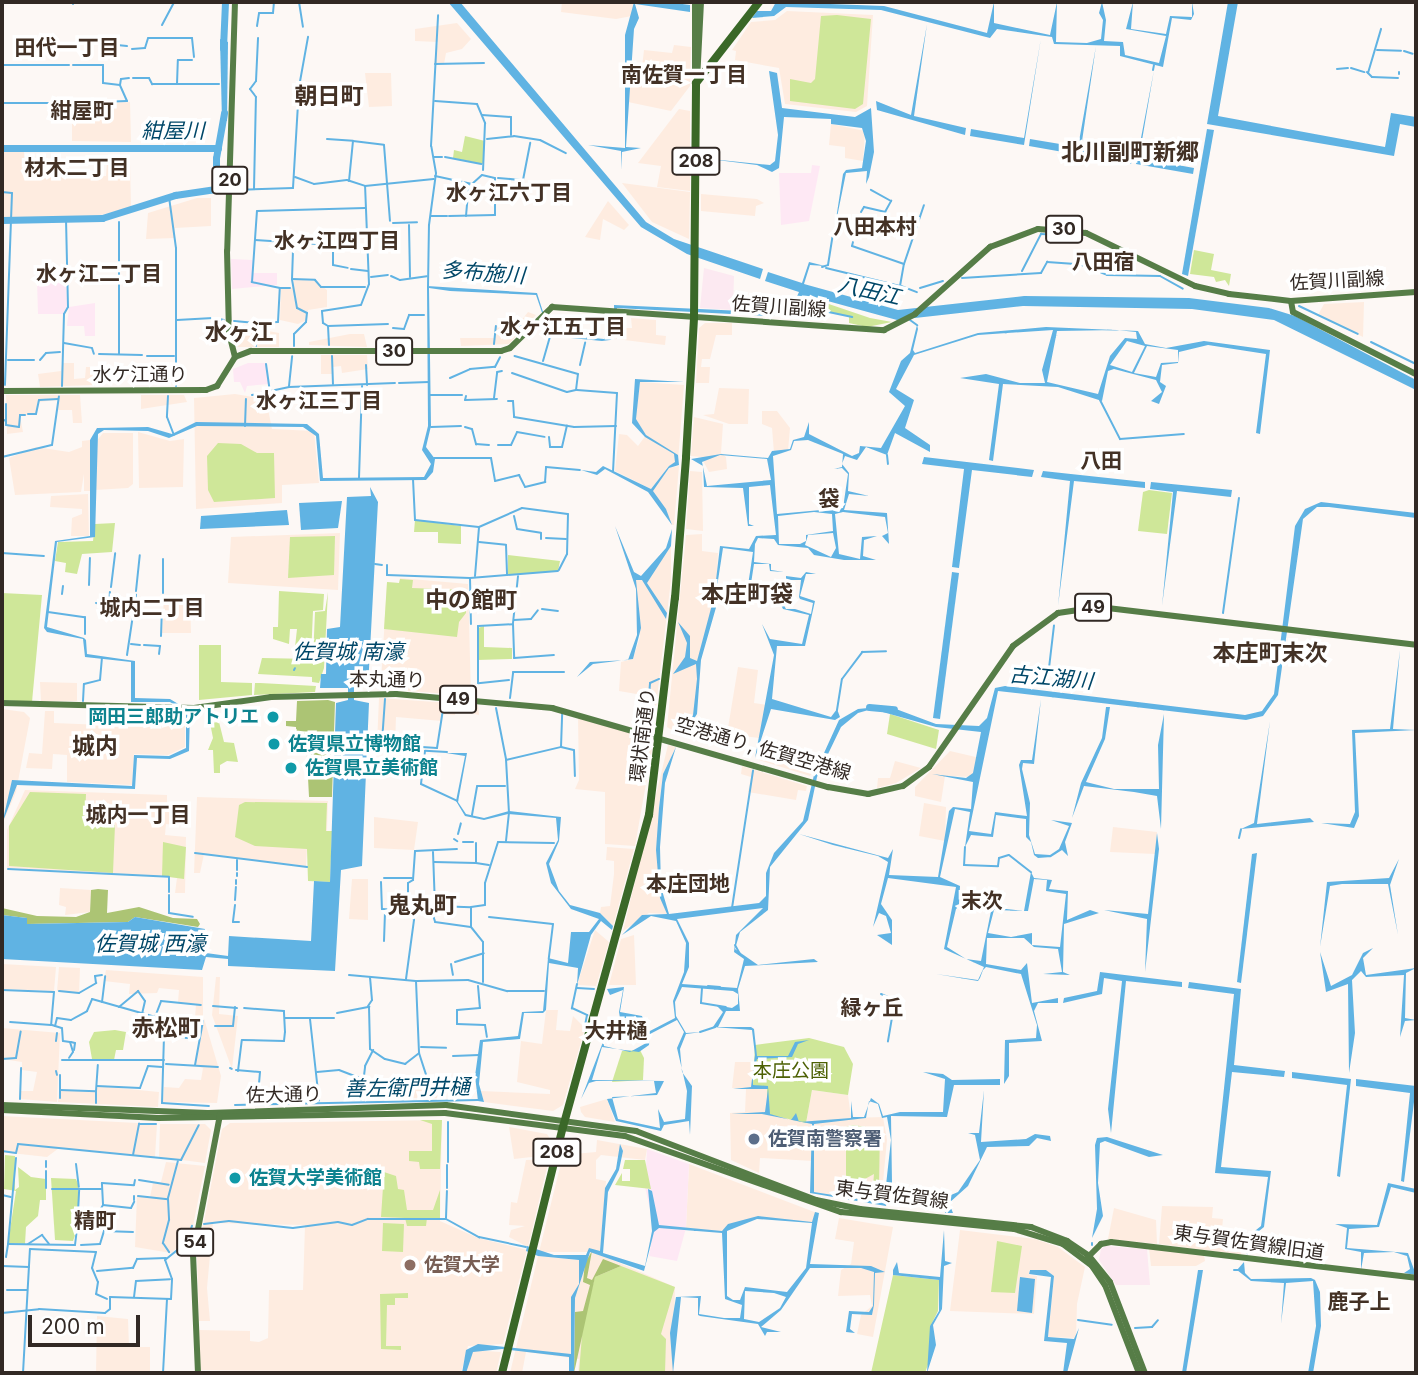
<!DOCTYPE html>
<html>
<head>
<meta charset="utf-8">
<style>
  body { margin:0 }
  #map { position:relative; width:1418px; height:1375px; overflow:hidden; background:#fdf8f5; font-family:Inter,"Noto Sans JP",sans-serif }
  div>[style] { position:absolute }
  .built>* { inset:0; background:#feece0 }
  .industrial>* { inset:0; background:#fce9f1 }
  .medical>* { inset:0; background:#fee8f4 }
  .green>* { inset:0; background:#cfe799 }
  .forest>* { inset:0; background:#acc474 }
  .water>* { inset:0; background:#60b3e3 }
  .stream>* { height:2px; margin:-1px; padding:0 1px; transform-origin:1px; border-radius:1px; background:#60b3e3 }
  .river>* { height:7px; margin:-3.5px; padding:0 3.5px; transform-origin:3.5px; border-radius:3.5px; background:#60b3e3 }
  .major>* { height:6px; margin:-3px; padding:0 3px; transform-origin:3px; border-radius:3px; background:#567d47 }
  .highway>* { height:8px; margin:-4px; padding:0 4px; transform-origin:4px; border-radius:4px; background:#3a6828 }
  .dots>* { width:19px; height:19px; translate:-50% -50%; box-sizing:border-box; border:4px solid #fff; border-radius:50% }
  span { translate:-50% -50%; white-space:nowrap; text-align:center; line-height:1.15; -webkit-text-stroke:7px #fff; paint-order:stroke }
  .shield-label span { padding:2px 5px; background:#fff; border:2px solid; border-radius:5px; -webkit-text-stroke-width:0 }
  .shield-label { font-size:18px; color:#322924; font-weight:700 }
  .street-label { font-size:19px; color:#322924 }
  .culture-label { font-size:19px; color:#0d838f; font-weight:700 }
  .right { translate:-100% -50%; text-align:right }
  .left { translate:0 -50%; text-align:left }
  .park-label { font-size:19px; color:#4d6104 }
  .service-label { font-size:19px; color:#4e5e75; font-weight:700 }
  .education-label { font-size:19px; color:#785e54; font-weight:700 }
  .neighbourhood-label { font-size:21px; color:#433125; font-weight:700 }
  .water-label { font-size:21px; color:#004768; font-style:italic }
  .quarter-label { font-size:23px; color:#433125; font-weight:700 }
  .frame { position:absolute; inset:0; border:4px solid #322924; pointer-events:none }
  .scale { position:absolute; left:28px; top:1315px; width:112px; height:32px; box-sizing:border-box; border:4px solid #322924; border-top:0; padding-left:9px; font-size:21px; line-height:24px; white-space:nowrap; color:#322924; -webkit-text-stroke:5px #fff; paint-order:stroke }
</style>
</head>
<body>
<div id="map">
  <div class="built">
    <div style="clip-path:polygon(562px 2px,635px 2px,632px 16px,616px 19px,561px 12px)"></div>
    <div style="clip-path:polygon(787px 11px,873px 15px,867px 106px,856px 112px,785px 104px,779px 68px,735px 60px,736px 51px,732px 50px,751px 22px,775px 20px)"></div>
    <div style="clip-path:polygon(457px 23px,471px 39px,462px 49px,446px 53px,444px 64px,434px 63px,438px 42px,415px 41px,415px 29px)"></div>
    <div style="clip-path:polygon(674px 45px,691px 47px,690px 86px,671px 111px,628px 102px,631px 66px,642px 67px,644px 50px,672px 53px)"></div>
    <div style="clip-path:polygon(365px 73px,391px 73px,392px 106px,369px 107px)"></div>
    <div style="clip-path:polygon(130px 102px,131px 142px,72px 141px,72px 104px)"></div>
    <div style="clip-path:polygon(679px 109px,690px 111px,690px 191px,657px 187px,661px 166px,638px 163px)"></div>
    <div style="clip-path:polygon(831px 124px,865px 131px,863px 161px,845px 158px,845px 147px,829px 145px)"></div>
    <div style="clip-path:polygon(24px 149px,24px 175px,106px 176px,107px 162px,130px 163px,131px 207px,82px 220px,2px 218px,2px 150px)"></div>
    <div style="clip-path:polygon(622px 183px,690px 192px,689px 239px,652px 222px)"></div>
    <div style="clip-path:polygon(701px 194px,757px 199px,764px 203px,756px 206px,755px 216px,701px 211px)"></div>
    <div style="clip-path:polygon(197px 198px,211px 198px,211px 226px,175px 228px,175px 238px,146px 239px,148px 213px)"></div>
    <div style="clip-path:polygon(608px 201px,629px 225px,624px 230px,603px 219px,600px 240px,585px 237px)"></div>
    <div style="clip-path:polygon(294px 279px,315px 281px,327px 290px,327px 307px,308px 310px,307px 320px,298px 324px,280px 320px,281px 288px,292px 288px)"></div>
    <div style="clip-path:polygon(1364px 302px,1363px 337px,1318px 315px,1324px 304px)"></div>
    <div style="clip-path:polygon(528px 312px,536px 315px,509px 344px,461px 346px,460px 338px,494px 338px,496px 326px,517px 326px)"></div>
    <div style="clip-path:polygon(631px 318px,656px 320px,656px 335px,666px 336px,665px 345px,616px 339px,619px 328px,632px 328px)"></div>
    <div style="clip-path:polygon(705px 323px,732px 323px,732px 335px,716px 335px,710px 359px,702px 359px,701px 367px,710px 367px,709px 383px,696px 383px,699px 328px)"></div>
    <div style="clip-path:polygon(257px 329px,279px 333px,279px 347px,238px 347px,235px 343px,234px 332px)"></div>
    <div style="clip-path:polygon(350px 334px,364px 334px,367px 347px,309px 345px,309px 342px)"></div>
    <div style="clip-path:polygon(321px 355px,367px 355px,368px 369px,342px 373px,341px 366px,333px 367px,333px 374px,321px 374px)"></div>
    <div style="clip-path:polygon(62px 363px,74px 363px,74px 379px,85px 378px,86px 367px,95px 367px,94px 385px,40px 387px,38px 374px,61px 371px)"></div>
    <div style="clip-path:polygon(640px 382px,684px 385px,678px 461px,669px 466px,651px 489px,615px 471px,619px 434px,627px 435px,638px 446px,646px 435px,635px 422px)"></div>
    <div style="clip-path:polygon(719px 388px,749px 389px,748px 424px,729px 424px,703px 415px,714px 414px)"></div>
    <div style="clip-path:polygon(235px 394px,266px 399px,272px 429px,314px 431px,319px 483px,282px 485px,282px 503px,196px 509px,194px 398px)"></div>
    <div style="clip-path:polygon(6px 395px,80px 395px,82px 423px,73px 423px,72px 410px,58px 410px,58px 400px,38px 402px,36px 414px,20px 416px,23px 432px,7px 434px)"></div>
    <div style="clip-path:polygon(141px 395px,184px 395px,187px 402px,141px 409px)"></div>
    <div style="clip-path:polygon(762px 411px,777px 411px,790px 428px,788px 451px,774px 453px,772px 428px,762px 424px)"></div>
    <div style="clip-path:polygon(694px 417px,723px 424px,721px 453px,726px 457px,727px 469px,709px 472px,701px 457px,691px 456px)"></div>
    <div style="clip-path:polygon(138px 432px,170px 441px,184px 439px,183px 487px,139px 488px)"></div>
    <div style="clip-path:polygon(103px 433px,133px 433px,133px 484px,128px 488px,95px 490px,95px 443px)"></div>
    <div style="clip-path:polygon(90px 440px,90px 491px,84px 491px,84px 474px,81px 492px,15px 495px,9px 458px,36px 447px,69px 452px,82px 447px,82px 441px)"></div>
    <div style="clip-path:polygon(679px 466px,674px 525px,672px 525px,652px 491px,669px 468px)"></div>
    <div style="clip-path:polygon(690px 471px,702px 472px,703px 531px,686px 529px)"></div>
    <div style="clip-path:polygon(88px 494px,89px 536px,71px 536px,72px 518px,82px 514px,82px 509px,50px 507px,51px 496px)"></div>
    <div style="clip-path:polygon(340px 533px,338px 590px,228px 583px,231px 537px)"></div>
    <div style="clip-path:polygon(702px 534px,702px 551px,718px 553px,716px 595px,699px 662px,695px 715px,683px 737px,667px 727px,686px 535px)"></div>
    <div style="clip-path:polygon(671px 546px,671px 580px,655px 715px,654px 697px,619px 691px,621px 662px,633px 659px,640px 637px,635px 580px,648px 577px)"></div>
    <div style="clip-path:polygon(400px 578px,468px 584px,471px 696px,387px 689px,381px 683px,387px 582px,399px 583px)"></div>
    <div style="clip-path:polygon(164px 598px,190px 598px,191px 633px,162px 633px)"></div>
    <div style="clip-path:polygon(738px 667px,758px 670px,754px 703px,767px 705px,759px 738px,727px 734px)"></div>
    <div style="clip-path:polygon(40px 682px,77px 683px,77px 701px,41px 701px)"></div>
    <div style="clip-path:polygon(379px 698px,478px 705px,479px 715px,456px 709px,455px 715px,442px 714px,442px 721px,396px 717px,395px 746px,377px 744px)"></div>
    <div style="clip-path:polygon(2px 709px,24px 712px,30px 718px,16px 792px,2px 825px)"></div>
    <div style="clip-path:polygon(45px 711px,54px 711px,54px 723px,103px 725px,104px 712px,185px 713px,185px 747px,168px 755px,134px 754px,132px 785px,67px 782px,67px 755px,53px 754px,52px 769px,26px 768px,29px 753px,42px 754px)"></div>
    <div style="clip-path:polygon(578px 717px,649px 738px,653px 744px,635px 846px,605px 844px,605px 792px,575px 789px,579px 780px)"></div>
    <div style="clip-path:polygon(668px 745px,676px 747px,663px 774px,659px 807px,658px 876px,667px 914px,649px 913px,623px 931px)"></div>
    <div style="clip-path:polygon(762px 751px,794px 758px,804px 755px,819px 760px,810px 776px,759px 760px)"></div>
    <div style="clip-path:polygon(950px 751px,980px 758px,974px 777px,945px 776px,941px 802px,915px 796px,915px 787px)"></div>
    <div style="clip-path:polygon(895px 761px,921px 768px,896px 783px,877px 788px,878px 778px,890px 778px)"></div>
    <div style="clip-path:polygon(742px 766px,807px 786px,806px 791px,798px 790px,796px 800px,748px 792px,751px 777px,741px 774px)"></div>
    <div style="clip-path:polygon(25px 790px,167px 795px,167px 809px,188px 816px,188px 827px,166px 824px,165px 835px,186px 837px,185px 893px,175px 893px,177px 878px,169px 877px,7px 868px,7px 830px)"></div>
    <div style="clip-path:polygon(197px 797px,328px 801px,327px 831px,308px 831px,306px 866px,204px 854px,200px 873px,194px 873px)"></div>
    <div style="clip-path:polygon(924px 803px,946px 807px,945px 841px,919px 836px)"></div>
    <div style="clip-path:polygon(374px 817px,418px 822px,414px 850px,374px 848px)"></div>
    <div style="clip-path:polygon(1113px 827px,1157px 832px,1155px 854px,1110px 852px)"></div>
    <div style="clip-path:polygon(607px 847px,634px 849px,613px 926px,600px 913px,601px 907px,610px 906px,614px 874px,614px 861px,606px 860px)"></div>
    <div style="clip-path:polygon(352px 879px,368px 879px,368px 920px,349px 919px)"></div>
    <div style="clip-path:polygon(60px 888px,91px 890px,90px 912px,65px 915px,66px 907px,59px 905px)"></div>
    <div style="clip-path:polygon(595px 930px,609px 942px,596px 986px,577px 985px)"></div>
    <div style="clip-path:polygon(634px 935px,636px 985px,609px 985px,621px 939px)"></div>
    <div style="clip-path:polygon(2px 964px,56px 967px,54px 991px,4px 989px)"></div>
    <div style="clip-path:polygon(59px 967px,80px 968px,79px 993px,57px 991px)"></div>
    <div style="clip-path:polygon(106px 970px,203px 977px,203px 1015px,221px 1076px,217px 1103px,163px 1102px,164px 1087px,179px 1088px,185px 1079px,201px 1080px,203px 1068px,195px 1066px,203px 1023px,195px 1018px,196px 1004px,178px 1002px,179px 990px,159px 988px,157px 993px,129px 994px,130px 984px,104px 981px)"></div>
    <div style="clip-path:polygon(216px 977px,220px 977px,219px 1014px,238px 1016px,232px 1069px,212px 1015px)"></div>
    <div style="clip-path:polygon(546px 1010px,558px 1010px,556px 1030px,570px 1031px,573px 1016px,585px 1028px,563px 1105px,553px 1111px,484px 1102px,481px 1091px,550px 1094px,550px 1090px,517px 1082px,521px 1041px,542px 1044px)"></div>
    <div style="clip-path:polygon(2px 1028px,60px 1033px,57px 1102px,20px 1099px,21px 1091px,33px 1091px,37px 1072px,22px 1070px,22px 1062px,2px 1059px)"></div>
    <div style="clip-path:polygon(735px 1062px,755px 1062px,767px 1087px,806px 1123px,812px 1090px,848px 1095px,851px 1118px,883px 1117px,887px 1140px,881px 1203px,814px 1192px,813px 1161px,760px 1158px,759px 1173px,731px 1160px,730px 1113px,745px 1112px,746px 1089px,732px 1088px)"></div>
    <div style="clip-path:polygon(411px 1082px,448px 1084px,446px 1098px,410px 1098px)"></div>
    <div style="clip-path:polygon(97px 1086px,159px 1092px,158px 1107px,58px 1102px,59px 1090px,96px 1092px)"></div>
    <div style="clip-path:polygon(607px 1099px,615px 1122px,585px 1117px,581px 1112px,580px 1107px)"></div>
    <div style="clip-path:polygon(2px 1116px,157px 1124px,155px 1157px,59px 1148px,47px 1157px,2px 1152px)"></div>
    <div style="clip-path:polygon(442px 1120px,440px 1221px,478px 1238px,527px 1250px,503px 1344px,468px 1346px,461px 1373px,200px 1370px,199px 1330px,250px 1331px,250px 1341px,259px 1342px,268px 1338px,269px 1290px,303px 1290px,305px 1225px,213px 1223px,207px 1288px,210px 1321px,199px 1321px,197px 1257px,222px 1129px,230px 1123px)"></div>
    <div style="clip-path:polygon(160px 1124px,205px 1124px,211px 1130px,205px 1163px,159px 1157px)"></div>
    <div style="clip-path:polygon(509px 1127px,547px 1134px,552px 1142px,549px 1155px,514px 1159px)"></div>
    <div style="clip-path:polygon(597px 1140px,647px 1149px,645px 1160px,601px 1155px,596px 1160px,596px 1179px,606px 1181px,600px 1252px,539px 1252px,563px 1155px,596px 1152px)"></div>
    <div style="clip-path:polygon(549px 1159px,528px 1247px,509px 1237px,511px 1230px,525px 1226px,509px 1225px,511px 1202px,517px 1203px,526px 1160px)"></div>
    <div style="clip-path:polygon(166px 1162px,205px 1166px,191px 1236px,171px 1253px,135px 1247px,137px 1196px,150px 1197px,153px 1183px,161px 1182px)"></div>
    <div style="clip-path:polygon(689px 1164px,817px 1213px,814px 1223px,758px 1218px,729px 1225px,724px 1232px,686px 1228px)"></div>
    <div style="clip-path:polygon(1162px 1206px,1213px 1207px,1212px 1218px,1223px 1219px,1222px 1229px,1243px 1232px,1241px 1255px,1159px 1244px)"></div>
    <div style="clip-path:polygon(1114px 1208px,1156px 1220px,1157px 1244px,1108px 1239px)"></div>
    <div style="clip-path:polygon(839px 1218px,893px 1227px,873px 1337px,857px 1334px,861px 1315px,872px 1306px,870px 1295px,838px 1296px,841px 1270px,851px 1264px,854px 1242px,835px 1239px)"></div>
    <div style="clip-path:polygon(960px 1230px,1035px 1239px,1058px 1247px,1085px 1267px,1077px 1304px,1076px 1338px,1048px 1337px,1054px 1276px,1046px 1270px,1029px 1270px,1029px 1275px,1037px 1276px,1034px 1314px,950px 1311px)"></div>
    <div style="clip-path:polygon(1149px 1248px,1204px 1255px,1205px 1261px,1196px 1266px,1151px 1266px)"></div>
    <div style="clip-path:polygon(592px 1251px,675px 1287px,673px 1373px,578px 1373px,579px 1359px,526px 1352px,522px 1373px,510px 1373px,538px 1256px,579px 1260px)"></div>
    <div style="clip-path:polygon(97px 1316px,128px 1319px,129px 1347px,150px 1347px,150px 1373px,96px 1373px)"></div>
    <div style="clip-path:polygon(472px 1350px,501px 1352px,496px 1373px,465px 1373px)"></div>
  </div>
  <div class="industrial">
    <div style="clip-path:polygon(704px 268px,734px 276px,733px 310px,700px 308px)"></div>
    <div style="clip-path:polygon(1106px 1246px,1147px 1249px,1150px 1285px,1116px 1285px,1099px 1260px,1101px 1249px)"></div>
  </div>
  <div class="medical">
    <div style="clip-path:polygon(812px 165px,820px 166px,809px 221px,781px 225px,779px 173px,811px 173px)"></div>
    <div style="clip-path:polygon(231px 259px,253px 260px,253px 273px,277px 273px,277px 285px,232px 289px)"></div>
    <div style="clip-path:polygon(37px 281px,66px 281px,67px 306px,63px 314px,38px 314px)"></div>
    <div style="clip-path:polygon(95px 303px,95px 336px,85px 336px,84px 326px,67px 326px,69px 307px)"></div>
    <div style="clip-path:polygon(248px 363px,266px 363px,269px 384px,247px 386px,245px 393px,240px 382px,234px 382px,233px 369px)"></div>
    <div style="clip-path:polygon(647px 1149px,689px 1164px,686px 1228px,677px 1261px,649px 1256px,654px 1227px,645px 1187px)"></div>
  </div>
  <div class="green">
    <div style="clip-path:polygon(837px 15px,871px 19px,863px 104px,855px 109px,790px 101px,790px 79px,811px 83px,815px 79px,821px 16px)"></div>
    <div style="clip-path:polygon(465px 136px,485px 141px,483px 164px,453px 158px,454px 150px,462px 152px)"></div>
    <div style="clip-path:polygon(1194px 250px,1214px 254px,1211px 270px,1231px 274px,1229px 286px,1225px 280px,1216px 282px,1214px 277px,1190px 274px)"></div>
    <div style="clip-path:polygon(814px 299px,870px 318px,892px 322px,867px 327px,849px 323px,849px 316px,812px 308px)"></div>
    <div style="clip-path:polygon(218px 443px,241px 444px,257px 453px,274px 453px,275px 498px,214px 502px,208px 490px,207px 456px)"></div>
    <div style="clip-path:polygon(1149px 490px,1172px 493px,1167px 534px,1138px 531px,1143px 492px)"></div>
    <div style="clip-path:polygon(415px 520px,461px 526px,461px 544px,438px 543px,438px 532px,414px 532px)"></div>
    <div style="clip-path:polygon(115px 523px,112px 552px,82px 554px,77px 574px,65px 572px,66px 563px,55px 561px,58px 542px,93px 541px,95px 524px)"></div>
    <div style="clip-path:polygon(335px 536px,334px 575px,288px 578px,290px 537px)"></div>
    <div style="clip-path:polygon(508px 555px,560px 561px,558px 571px,508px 575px)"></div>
    <div style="clip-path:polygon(400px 579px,413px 580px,412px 588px,466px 590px,466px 613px,459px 622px,457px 637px,384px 629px,387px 582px,399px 583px)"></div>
    <div style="clip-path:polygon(279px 591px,324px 594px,323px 610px,313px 611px,311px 657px,294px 656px,297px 629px,290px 629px,289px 644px,273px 639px,273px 627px,278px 627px)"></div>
    <div style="clip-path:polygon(328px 592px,324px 668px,319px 683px,312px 682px,312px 677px,258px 674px,262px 658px,313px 659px,315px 612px,325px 611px)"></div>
    <div style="clip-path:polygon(2px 593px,42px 595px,32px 702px,2px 700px)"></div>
    <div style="clip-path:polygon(484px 626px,484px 647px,512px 648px,512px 659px,477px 660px,478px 628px)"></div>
    <div style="clip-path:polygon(199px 645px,221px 645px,221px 682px,252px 683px,252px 695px,199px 700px)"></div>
    <div style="clip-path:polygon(255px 683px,260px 683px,316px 686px,315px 692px,254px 695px)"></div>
    <div style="clip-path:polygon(890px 714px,939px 730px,936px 749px,887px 734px)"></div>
    <div style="clip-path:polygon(219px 722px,224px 742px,234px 743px,238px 762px,227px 761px,220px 765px,220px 773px,214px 773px,213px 750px,208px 750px,213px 738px,210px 723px)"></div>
    <div style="clip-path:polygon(30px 792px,86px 794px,85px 818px,115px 825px,113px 873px,9px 866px,9px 826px)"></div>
    <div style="clip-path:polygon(245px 802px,327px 803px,326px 831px,332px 831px,330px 882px,308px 881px,307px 849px,255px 846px,235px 837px,239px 805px)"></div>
    <div style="clip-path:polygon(163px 842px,186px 847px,184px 879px,162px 876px)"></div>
    <div style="clip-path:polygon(115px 1030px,126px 1032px,123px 1050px,116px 1050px,114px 1060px,92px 1059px,89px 1042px,94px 1032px)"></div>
    <div style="clip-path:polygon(809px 1038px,844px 1047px,853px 1064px,848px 1095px,812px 1090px,806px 1123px,767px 1114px,767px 1088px,753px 1085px,755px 1045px)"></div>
    <div style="clip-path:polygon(640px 1050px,644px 1058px,643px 1080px,612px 1082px,622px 1051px)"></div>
    <div style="clip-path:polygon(420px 1120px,442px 1120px,440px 1169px,420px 1169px,419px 1162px,409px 1161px,409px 1151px,432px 1151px,432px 1124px)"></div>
    <div style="clip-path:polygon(853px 1125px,880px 1129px,879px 1187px,873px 1186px,874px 1174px,863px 1180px,846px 1178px,846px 1127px)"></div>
    <div style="clip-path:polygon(5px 1155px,15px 1156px,15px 1190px,19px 1187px,18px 1167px,31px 1177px,46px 1179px,46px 1200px,40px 1200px,38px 1216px,26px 1227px,25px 1244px,8px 1243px,16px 1191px,4px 1189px)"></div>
    <div style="clip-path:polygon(625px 1160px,645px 1160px,651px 1189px,615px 1185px,622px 1173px,622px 1181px,630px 1181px,630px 1169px,623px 1169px)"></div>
    <div style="clip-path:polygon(384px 1172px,396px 1176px,398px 1189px,404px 1190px,407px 1210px,433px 1210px,440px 1190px,440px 1218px,427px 1218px,426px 1226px,407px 1226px,405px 1218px,381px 1217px)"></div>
    <div style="clip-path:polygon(51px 1178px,76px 1179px,78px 1184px,78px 1227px,73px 1241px,55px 1240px)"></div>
    <div style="clip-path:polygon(383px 1223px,404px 1224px,403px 1252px,382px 1251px)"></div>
    <div style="clip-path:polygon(997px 1241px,1022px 1246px,1015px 1293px,991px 1292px)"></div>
    <div style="clip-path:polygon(621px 1266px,675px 1287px,661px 1334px,666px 1339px,665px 1373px,579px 1373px,583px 1322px,595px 1277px)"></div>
    <div style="clip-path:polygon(893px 1275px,939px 1280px,938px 1311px,930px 1327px,931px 1356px,925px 1373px,871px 1373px)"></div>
    <div style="clip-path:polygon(408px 1293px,408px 1298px,395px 1298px,395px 1305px,387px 1305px,386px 1346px,401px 1346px,401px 1350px,381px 1349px,380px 1294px)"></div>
  </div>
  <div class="forest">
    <div style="clip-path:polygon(328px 700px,335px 702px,332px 797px,309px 797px,306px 739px,296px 737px,296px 727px,286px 726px,286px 721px,296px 721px,297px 701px)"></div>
    <div style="clip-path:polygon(98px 889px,108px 890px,107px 913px,139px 907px,173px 918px,197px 919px,200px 924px,198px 927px,135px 917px,128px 922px,27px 924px,27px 918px,2px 915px,2px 908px,37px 916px,76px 917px,90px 912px,91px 890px)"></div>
    <div style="clip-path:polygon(592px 1251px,587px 1278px,592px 1280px,603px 1259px,621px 1266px,595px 1277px,574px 1373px,575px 1312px,583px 1311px,590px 1285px,583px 1282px,585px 1263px)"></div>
  </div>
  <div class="water">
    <div style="clip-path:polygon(448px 2px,460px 2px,646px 222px,674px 239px,763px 269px,760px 279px,687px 254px,641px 227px)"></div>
    <div style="clip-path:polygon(634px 2px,667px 2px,690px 5px,690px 12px,635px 4px,639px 18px,634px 29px,626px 147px,641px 148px,622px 152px,622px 170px,621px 151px,588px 145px,625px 148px,625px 35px)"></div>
    <div style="clip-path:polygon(776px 2px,884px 6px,987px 33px,994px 2px,994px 23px,1050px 35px,1057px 2px,1056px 42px,1087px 43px,1101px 39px,1103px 20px,1099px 13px,1102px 2px,1106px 20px,1104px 41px,1123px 42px,1125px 55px,1159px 63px,1166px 36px,1126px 29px,1133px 2px,1131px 29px,1166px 34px,1170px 16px,1192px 17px,1192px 2px,1194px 14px,1191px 20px,1172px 18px,1163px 67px,1120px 56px,1120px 46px,1054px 44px,1052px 37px,997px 29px,990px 38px,881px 10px,786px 7px,774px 16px,752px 18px,757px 11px,771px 11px)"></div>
    <div style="clip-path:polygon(1228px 2px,1238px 2px,1218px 116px,1385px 147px,1391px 113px,1416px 117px,1416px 127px,1400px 124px,1394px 156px,1207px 124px)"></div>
    <div style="clip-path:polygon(927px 24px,914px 116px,966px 128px,965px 135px,877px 110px,876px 101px,911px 115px)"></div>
    <div style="clip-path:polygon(1041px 38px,1024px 145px,970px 136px,971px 129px,1024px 138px)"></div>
    <div style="clip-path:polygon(220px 39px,228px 42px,227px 121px,222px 121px)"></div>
    <div style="clip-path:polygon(1096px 46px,1081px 148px,1133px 157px,1131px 164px,1029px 146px,1030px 139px,1078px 147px)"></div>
    <div style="clip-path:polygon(1154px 70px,1139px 158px,1194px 168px,1193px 174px,1136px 164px)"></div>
    <div style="clip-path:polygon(769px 71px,777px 73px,782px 108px,855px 117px,871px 108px,874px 152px,869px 177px,866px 184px,867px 171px,846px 173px,834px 232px,843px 174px,846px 170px,862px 168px,866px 141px,862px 128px,831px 124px,831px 119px,784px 117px,779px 168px,772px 172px,757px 165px,701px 158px,770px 165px,775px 161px,778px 135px)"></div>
    <div style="clip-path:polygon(1207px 129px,1214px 130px,1188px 276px,1182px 274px)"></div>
    <div style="clip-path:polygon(809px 262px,825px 266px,810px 265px,804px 284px,898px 310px,1024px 296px,1189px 298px,1269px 308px,1295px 316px,1416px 380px,1416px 390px,1274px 320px,1192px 309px,1023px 306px,897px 320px,813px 297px,811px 306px,819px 311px,768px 316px,617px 308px,616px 336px,610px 340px,602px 341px,550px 336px,536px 295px,450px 291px,429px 288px,431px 426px,426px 447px,435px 459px,433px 472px,426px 480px,320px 481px,316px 436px,303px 427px,197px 426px,169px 438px,148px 431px,104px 430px,98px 434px,95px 537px,57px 542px,47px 627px,84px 638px,86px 640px,87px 654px,135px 661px,135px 698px,170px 699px,190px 711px,189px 751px,170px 759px,137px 758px,135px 789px,17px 785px,2px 824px,12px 780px,132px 786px,134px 755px,169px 756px,186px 748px,186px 712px,170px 702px,131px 702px,131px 662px,85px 657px,83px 639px,47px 632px,44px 628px,55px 541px,90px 536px,90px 440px,97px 428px,148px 427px,172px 434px,196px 422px,307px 424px,319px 434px,323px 478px,424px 477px,431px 464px,422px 450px,428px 426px,427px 286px,537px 293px,550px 334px,604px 339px,615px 333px,614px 305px,764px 312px,792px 307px,799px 292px,765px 281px,768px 272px,802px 283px)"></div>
    <div style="clip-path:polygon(evenodd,917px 325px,918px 329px,913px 350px,915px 353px,978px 333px,1046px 327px,1138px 331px,1145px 344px,1166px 348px,1204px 341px,1270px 350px,1260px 434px,1256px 433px,1266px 354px,1208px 345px,1179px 352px,1178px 363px,1162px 365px,1160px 382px,1166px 386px,1159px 404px,1151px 401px,1162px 392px,1156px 380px,1114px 369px,1108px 371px,1102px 401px,1058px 387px,1003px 384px,993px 461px,989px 460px,999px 384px,960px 378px,986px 374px,1020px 383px,1045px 383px,1042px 370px,1053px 330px,978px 335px,914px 355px,896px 389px,914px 400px,905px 428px,930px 445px,930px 452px,895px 433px,887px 455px,866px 447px,857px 460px,845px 456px,842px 464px,849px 473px,848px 491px,869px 496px,849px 494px,844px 510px,887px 513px,889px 544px,882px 536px,888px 533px,885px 517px,843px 512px,835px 514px,839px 554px,860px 559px,862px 537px,877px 536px,864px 540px,863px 556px,876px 560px,844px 560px,814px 555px,808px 548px,778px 545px,774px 539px,758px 538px,755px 544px,754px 562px,771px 564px,771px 570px,784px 572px,770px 571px,769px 564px,754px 564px,750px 590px,754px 596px,765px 597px,781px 600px,786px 609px,795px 609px,811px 614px,813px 603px,800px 599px,799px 597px,801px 580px,786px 580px,786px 576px,801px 578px,806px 572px,816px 574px,806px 574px,800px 596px,815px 601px,805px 646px,777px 646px,772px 699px,831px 717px,837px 709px,840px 717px,835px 720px,771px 709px,755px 758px,774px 655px,762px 624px,770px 639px,802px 644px,809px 615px,783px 609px,779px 601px,753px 597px,721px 590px,701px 660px,697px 714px,682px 737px,693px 715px,697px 679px,696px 664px,673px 674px,685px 657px,687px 643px,678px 622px,690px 636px,690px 658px,697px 661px,714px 597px,720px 546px,749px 549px,756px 536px,776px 535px,770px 485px,749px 487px,749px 524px,754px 526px,748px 526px,743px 488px,704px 487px,703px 466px,691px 459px,721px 454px,768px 458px,772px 451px,790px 449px,793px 440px,804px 437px,809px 422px,809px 434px,852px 456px,859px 453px,860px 446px,881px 448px,905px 406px,889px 392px,901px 361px,910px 353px,917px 325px,1117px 330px,1136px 332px,1137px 339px,1125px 338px,1110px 356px,1098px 394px,1047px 382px,1057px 331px,1117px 330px,917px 325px,1127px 341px,1145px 346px,1132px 372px,1110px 365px,1127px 341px,917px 325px,1147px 346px,1178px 350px,1178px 362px,1161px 363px,1156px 377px,1134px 373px,1147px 346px,917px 325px,808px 440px,843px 454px,842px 467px,834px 469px,842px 468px,848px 474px,843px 508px,777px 514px,773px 456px,791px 450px,794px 441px,808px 440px,917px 325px,720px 455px,767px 459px,771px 480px,707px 486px,702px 462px,720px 455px,917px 325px,814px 512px,832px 514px,833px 531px,806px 535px,806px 541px,800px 544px,779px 544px,778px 516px,814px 512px,917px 325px,833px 533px,836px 548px,831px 557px,805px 545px,808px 535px,833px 533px,917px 325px,723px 548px,753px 552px,747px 592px,717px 587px,723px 548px)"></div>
    <div style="clip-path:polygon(635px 379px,684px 382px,640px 382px,636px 419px,646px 435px,678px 455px,679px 465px,669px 468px,653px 491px,666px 509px,672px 525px,648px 492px,605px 469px,597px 475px,581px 470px,596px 472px,603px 466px,651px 489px,669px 466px,675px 462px,674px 454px,645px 437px,632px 423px)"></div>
    <div style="clip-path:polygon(924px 457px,1034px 470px,1032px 477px,972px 470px,959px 568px,952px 567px,964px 469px,922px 464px)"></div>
    <div style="clip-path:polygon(1043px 471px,1145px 482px,1145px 488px,1074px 481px,1058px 606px,1070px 481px,1041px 477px)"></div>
    <div style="clip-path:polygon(1151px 482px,1232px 490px,1231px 497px,1177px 491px,1162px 606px,1173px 492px,1150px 489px)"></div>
    <div style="clip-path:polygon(370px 487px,378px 502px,368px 687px,354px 687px,354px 700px,369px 703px,362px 866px,341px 870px,335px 971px,228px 966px,228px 959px,206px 957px,202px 970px,2px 959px,2px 915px,27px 918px,27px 924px,128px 922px,135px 917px,205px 929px,206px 953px,228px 956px,229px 936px,311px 941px,314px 881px,330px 882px,336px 703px,348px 700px,348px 688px,320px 688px,321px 674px,326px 674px,327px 629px,340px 627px,347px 497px,371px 496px)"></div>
    <div style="clip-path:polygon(342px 501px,338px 528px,301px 530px,299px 503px)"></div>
    <div style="clip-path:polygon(evenodd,1321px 502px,1416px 513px,1416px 518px,1329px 507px,1317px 507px,1303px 519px,1278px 695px,1263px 716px,1246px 720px,998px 691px,969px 831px,991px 834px,995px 812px,1027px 816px,1019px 765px,1021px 760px,1032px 760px,1041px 699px,1034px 764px,1023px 763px,1022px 769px,1030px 803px,1029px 835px,1035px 854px,1050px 855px,1059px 849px,1069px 826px,1051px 820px,1072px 823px,1065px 842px,1068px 856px,1062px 850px,1051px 857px,1038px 858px,1034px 855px,1031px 842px,1026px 837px,1026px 819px,996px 815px,993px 837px,971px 835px,965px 847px,970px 812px,955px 809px,940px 877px,960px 886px,959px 904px,1024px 911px,1031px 872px,1034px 878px,1052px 880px,1049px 889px,1068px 891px,1067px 920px,1090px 910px,1099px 913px,1064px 924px,1063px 972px,1070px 975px,1043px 974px,1062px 972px,1058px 949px,1034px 947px,1024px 938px,987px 938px,986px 964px,1021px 970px,1027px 963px,1032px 1003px,1058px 998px,1058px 1003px,1038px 1003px,1034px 1011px,1042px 1041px,1009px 1043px,1009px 1076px,1004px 1084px,1005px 1040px,1036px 1038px,1037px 1025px,1021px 974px,986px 967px,983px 970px,980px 978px,978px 981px,936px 974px,978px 980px,984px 967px,944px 949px,956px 887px,888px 878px,881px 904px,892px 920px,892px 945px,877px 935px,891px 933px,886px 916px,879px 913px,873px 927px,888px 862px,878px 856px,833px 845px,799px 834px,888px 858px,893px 849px,889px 875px,938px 877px,949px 811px,953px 807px,971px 809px,973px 782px,932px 774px,966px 778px,973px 773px,981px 732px,936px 727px,872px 709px,858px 713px,841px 727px,817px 777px,808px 820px,770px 867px,768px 910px,740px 932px,735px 949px,758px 965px,814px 959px,818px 962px,745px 966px,738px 989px,740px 1011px,726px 1011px,718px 1027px,751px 1027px,754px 1029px,757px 1056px,788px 1056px,795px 1042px,809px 1040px,798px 1044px,792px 1057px,757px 1059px,753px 1076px,753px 1085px,768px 1086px,770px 1114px,791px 1120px,796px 1113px,799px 1122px,851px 1118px,851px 1101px,853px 1117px,864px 1117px,871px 1098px,879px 1104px,883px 1116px,900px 1112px,943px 1112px,945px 1079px,923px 1072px,943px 1074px,952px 1080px,1000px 1079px,1000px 1085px,954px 1085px,947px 1117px,891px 1116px,892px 1183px,886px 1206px,810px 1193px,812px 1124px,762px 1114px,731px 1114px,765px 1112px,768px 1089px,733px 1089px,751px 1087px,755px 1055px,752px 1030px,713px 1027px,723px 1012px,716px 1005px,732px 1008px,738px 1004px,738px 994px,733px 991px,682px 987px,675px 1002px,676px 1016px,686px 1033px,702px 1032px,686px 1034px,680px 1049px,682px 1072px,692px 1086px,690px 1135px,689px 1121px,664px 1125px,661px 1131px,616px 1121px,607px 1099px,656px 1093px,654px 1081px,596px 1081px,589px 1083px,581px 1099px,603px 1042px,597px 1031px,603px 1037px,604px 1046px,630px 1052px,648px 1042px,641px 1018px,620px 1018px,619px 1012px,623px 990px,610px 995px,607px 989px,624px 987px,620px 1012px,642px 1016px,648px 1032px,675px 1018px,673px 1001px,684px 972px,686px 943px,676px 921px,651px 916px,622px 935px,642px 915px,667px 914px,660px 898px,656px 850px,659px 808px,663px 774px,676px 747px,665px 783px,660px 847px,661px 887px,669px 914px,759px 903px,766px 896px,766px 873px,774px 853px,803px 821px,814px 775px,839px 720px,858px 709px,888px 706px,936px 724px,979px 726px,987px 718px,995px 688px,1005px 686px,1245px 715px,1262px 711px,1274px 694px,1295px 526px,1305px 509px,1321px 502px,1034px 879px,1047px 880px,1046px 891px,1066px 894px,1060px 947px,1032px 945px,1032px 933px,1011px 937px,988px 933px,994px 910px,1028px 911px,1034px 879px,1321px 502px,961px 905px,991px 911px,981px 961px,966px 959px,947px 947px,956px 909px,961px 905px,1321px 502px,763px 908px,736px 935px,734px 952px,744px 959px,737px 988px,682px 984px,689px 967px,689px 943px,677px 919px,763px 908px,1321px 502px,677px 1020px,684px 1032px,677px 1048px,687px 1091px,685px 1119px,664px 1122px,658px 1109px,660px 1128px,618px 1119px,612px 1097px,657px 1095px,664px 1081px,592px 1080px,602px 1047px,639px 1052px,649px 1045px,650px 1034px,677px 1020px,1321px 502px,869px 1101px,878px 1104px,882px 1118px,887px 1117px,891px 1140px,884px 1203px,814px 1192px,814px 1124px,866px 1118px,869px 1101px)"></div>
    <div style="clip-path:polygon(287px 510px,289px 525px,200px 529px,201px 516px)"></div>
    <div style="clip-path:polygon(615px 526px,634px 572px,641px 576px,666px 548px,672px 529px,671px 546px,647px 583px,667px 613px,666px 619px,642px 580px,636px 580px,641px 628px,633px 659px,593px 664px,577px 677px,590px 662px,628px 660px,637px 635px,636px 589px)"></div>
    <div style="clip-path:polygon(952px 572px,959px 573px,940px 719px,933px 718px)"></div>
    <div style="clip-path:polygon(1400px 650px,1393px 729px,1416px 730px,1355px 733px,1359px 816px,1354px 828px,1321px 823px,1350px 824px,1355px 812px,1352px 730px,1390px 729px)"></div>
    <div style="clip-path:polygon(1106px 707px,1110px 707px,1105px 739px,1086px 782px,1114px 789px,1159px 789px,1158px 745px,1164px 714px,1161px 829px,1157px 796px,1134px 792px,1084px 786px,1072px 818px,1081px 783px,1102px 738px)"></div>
    <div style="clip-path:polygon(1270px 721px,1257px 824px,1310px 818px,1314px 822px,1241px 829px,1254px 823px)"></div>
    <div style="clip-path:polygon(446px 753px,467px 753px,458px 802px,466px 814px,484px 818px,509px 811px,561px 817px,559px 841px,549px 864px,559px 891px,570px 905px,600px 913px,613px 926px,612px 930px,601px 921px,591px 935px,577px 985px,578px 968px,549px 963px,546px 1010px,543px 1013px,524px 1013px,520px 1039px,483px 1042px,479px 1084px,484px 1102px,478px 1101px,475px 1076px,480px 1040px,518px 1036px,522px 1012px,543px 1011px,548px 958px,568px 963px,571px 932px,589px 932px,599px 919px,571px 909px,551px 883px,546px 863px,558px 840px,556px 818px,508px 814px,484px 820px,465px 816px,456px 801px,465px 756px)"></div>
    <div style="clip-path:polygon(1157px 833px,1159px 849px,1145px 972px,1147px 919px,1104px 910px,1148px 914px)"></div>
    <div style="clip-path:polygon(1257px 853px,1241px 983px,1237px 982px,1252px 854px)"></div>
    <div style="clip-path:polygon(1399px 859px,1390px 885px,1398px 935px,1388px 884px,1342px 884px,1330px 886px,1320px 947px,1327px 882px,1389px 878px)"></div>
    <div style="clip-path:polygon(1373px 948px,1363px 958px,1366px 975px,1416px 968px,1406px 973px,1405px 1018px,1416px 1020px,1405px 1021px,1400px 1037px,1404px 975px,1366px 977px,1361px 971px,1352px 980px,1355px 1033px,1349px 1073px,1348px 984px,1326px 992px,1320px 952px,1331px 986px,1352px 975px,1363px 953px)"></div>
    <div style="clip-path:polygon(1100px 972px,1182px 982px,1182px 987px,1126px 981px,1111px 1133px,1108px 1109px,1122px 981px,1104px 978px,1102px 994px,1063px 1003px,1064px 998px,1097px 991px)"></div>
    <div style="clip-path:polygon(1189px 982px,1241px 989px,1234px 1065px,1285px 1071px,1284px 1077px,1232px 1072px,1221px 1167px,1271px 1171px,1264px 1227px,1249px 1239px,1247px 1256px,1246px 1238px,1261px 1226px,1268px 1177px,1215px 1173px,1234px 994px,1188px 988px)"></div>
    <div style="clip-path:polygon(1292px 1072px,1351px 1079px,1340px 1177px,1337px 1176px,1347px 1085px,1292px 1078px)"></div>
    <div style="clip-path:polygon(1356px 1079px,1416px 1086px,1404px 1182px,1401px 1181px,1410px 1093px,1356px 1086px)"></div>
    <div style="clip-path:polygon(984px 1090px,981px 1142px,1026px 1139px,1035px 1134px,1050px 1136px,1051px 1141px,1037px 1138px,1029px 1146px,987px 1147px,968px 1186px,949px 1203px,953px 1213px,945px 1213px,944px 1198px,958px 1192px,980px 1160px,975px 1135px,968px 1133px,979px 1133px)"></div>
    <div style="clip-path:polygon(1107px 1137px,1163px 1155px,1149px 1157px,1105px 1141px,1100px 1143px,1098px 1183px,1103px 1216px,1092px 1238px,1097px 1209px,1095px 1145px,1097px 1138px)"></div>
    <div style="clip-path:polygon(evenodd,620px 1144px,623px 1151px,619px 1170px,608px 1192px,603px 1253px,645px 1266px,652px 1231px,648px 1189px,652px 1191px,659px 1225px,722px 1231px,728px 1224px,758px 1216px,812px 1222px,815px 1212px,819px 1213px,810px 1264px,871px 1266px,885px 1272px,875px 1273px,874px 1305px,872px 1315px,852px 1314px,850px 1329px,855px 1333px,846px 1332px,849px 1311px,869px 1312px,873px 1306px,874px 1272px,861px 1268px,810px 1268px,781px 1310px,761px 1327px,781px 1332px,767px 1332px,765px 1336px,758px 1324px,700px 1316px,698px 1315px,698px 1298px,681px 1297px,673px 1373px,670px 1333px,676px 1297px,701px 1296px,699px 1314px,724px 1318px,740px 1318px,742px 1305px,725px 1299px,722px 1233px,659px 1228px,654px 1232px,644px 1271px,590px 1252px,575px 1298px,574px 1373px,569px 1373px,569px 1357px,502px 1349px,473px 1352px,466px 1373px,462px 1373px,466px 1350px,478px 1344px,571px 1354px,571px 1297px,579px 1284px,579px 1260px,538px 1256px,526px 1251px,527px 1246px,554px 1255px,586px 1255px,589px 1248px,600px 1251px,605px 1188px,616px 1169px,620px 1144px,757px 1219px,812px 1223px,806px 1268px,787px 1292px,745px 1287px,740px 1300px,733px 1300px,727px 1296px,727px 1231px,757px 1219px,620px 1144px,745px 1291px,774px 1293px,786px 1297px,780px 1308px,759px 1322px,744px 1319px,745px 1291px)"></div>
    <div style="clip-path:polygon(1388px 1183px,1416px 1189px,1416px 1193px,1391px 1187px,1379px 1227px,1349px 1229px,1347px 1248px,1408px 1253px,1416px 1275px,1404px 1273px,1410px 1269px,1407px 1256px,1394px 1252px,1364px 1253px,1361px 1270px,1361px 1252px,1345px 1249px,1347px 1228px,1335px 1224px,1377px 1225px)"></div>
    <div style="clip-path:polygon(944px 1230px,945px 1261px,952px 1263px,944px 1266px,942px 1309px,933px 1325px,936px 1345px,927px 1373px,930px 1326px,939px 1311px,939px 1280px,893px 1275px,893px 1270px,897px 1262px,899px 1273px,940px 1277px)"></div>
    <div style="clip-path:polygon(1244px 1262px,1245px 1273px,1251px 1279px,1311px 1278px,1315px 1280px,1320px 1292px,1321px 1326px,1313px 1373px,1308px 1373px,1316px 1326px,1313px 1281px,1286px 1283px,1281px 1324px,1284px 1283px,1251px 1281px,1237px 1270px)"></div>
    <div style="clip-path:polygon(1030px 1270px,1046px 1270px,1054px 1276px,1048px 1337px,1074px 1339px,1079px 1328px,1067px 1373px,1063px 1373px,1067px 1343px,1044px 1341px,1051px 1277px,1029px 1274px)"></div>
    <div style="clip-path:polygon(1198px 1270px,1203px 1270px,1186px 1373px,1182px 1373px)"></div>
    <div style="clip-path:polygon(1020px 1277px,1035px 1279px,1032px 1313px,1017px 1311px)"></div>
  </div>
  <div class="stream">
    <div style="left:73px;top:2px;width:2px;rotate:90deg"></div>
    <div style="left:299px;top:2px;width:25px;rotate:81deg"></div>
    <div style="left:162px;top:25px;width:26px;rotate:-62deg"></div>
    <div style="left:257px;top:26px;width:13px;rotate:-81deg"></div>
    <div style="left:259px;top:13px;width:14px"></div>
    <div style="left:273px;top:13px;width:11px;rotate:-85deg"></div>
    <div style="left:117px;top:45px;width:10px;rotate:6deg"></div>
    <div style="left:132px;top:49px;width:13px;rotate:-4deg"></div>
    <div style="left:145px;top:48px;width:10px;rotate:-73deg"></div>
    <div style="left:148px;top:38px;width:44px"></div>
    <div style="left:192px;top:38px;width:19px;rotate:84deg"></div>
    <div style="left:1377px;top:50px;width:24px;rotate:2deg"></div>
    <div style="left:1404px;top:51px;width:9px;rotate:18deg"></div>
    <div style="left:435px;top:64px;width:49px;rotate:-1.2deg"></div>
    <div style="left:2px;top:65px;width:67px"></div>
    <div style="left:73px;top:65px;width:30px"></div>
    <div style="left:103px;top:65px;width:18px;rotate:90deg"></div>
    <div style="left:103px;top:83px;width:17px;rotate:7deg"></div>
    <div style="left:1351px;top:68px;width:14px;rotate:17deg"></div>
    <div style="left:1337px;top:69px;width:11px;rotate:-5deg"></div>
    <div style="left:1153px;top:70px;width:5px;rotate:-79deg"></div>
    <div style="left:1367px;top:72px;width:7px;rotate:45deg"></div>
    <div style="left:1372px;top:77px;width:26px;rotate:2deg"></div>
    <div style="left:1368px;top:73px;width:46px;rotate:-73.5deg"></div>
    <div style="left:1399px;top:74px;width:2px;rotate:-90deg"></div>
    <div style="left:133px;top:78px;width:16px"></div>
    <div style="left:149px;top:78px;width:7px;rotate:63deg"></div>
    <div style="left:152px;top:84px;width:67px"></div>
    <div style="left:177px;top:84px;width:24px;rotate:-88deg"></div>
    <div style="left:178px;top:60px;width:14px"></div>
    <div style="left:435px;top:101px;width:42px;rotate:4.1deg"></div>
    <div style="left:477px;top:104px;width:21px;rotate:67deg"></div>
    <div style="left:485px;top:123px;width:47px;rotate:92.4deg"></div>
    <div style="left:2px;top:103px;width:68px"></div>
    <div style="left:73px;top:103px;width:54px;rotate:-2.1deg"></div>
    <div style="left:127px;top:101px;width:17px;rotate:-114deg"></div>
    <div style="left:120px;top:85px;width:6px;rotate:-81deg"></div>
    <div style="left:121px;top:79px;width:8px;rotate:-7deg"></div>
    <div style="left:482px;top:115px;width:29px;rotate:4deg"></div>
    <div style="left:511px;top:117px;width:18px;rotate:90deg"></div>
    <div style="left:327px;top:139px;width:26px;rotate:4deg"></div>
    <div style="left:487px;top:139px;width:27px;rotate:-6deg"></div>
    <div style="left:514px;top:136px;width:26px;rotate:9deg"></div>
    <div style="left:540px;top:140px;width:29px;rotate:27deg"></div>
    <div style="left:434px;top:157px;width:8px"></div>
    <div style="left:445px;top:157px;width:37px;rotate:11deg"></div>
    <div style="left:435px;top:176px;width:38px;rotate:12deg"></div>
    <div style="left:472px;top:184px;width:13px;rotate:-42deg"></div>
    <div style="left:482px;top:175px;width:13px;rotate:13deg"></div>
    <div style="left:495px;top:178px;width:37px;rotate:90deg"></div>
    <div style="left:495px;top:215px;width:46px;rotate:178.8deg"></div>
    <div style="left:295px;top:177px;width:20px;rotate:20deg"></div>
    <div style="left:314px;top:184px;width:33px;rotate:-7deg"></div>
    <div style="left:347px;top:180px;width:19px;rotate:18deg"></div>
    <div style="left:365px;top:186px;width:69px;rotate:-5.8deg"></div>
    <div style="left:498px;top:178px;width:25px;rotate:5deg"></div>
    <div style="left:523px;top:180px;width:38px;rotate:-79deg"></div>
    <div style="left:349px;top:181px;width:40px;rotate:-84.3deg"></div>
    <div style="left:353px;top:141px;width:31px;rotate:7deg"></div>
    <div style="left:384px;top:145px;width:76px;rotate:85.5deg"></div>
    <div style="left:216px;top:189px;width:4px"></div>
    <div style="left:254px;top:189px;width:92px;rotate:-88.8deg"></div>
    <div style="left:256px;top:97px;width:10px;rotate:-127deg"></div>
    <div style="left:250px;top:89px;width:10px;rotate:-53deg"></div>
    <div style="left:256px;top:81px;width:43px;rotate:-87.3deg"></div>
    <div style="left:235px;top:190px;width:58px;rotate:-2deg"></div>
    <div style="left:293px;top:188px;width:101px;rotate:-86.6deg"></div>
    <div style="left:299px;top:87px;width:51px;rotate:-79.8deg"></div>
    <div style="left:2px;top:192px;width:10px;rotate:6deg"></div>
    <div style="left:12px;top:193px;width:192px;rotate:92.1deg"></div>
    <div style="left:169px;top:197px;width:51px;rotate:82.2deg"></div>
    <div style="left:176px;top:248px;width:138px;rotate:90deg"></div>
    <div style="left:861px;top:212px;width:6px;rotate:-59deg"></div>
    <div style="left:864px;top:207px;width:22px;rotate:13deg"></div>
    <div style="left:885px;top:212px;width:13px;rotate:-61deg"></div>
    <div style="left:891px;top:201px;width:23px;rotate:-151deg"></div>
    <div style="left:431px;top:216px;width:16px"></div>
    <div style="left:466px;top:216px;width:32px;rotate:-85deg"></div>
    <div style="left:119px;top:222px;width:132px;rotate:90deg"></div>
    <div style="left:393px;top:223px;width:24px;rotate:-2deg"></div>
    <div style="left:409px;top:225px;width:52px;rotate:88.9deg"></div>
    <div style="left:857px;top:225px;width:9px;rotate:-69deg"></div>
    <div style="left:853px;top:235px;width:7px;rotate:-74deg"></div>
    <div style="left:255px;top:240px;width:78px;rotate:3.7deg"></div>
    <div style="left:333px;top:245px;width:20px;rotate:90deg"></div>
    <div style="left:333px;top:265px;width:15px;rotate:11deg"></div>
    <div style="left:904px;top:264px;width:62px;rotate:-71.3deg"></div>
    <div style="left:822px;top:267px;width:6px;rotate:-18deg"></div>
    <div style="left:828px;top:265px;width:33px;rotate:-81deg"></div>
    <div style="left:826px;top:268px;width:76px;rotate:13.7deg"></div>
    <div style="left:900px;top:286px;width:22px;rotate:-80deg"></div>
    <div style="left:904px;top:264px;width:55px;rotate:-160.9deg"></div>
    <div style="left:852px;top:246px;width:4px;rotate:-76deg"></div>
    <div style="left:351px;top:269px;width:17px;rotate:7deg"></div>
    <div style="left:1022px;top:271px;width:42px;rotate:-62.8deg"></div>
    <div style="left:1041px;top:234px;width:34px;rotate:3deg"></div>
    <div style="left:1118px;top:272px;width:16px;rotate:-79deg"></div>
    <div style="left:391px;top:276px;width:10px;rotate:24deg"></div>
    <div style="left:400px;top:280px;width:27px;rotate:-8deg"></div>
    <div style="left:371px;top:277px;width:17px;rotate:-7deg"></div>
    <div style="left:962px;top:278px;width:79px;rotate:-3.6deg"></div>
    <div style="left:1041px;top:273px;width:13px;rotate:-61deg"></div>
    <div style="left:1047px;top:262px;width:32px;rotate:4deg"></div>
    <div style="left:1079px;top:264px;width:30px;rotate:21deg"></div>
    <div style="left:1107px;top:275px;width:53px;rotate:1.1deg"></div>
    <div style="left:1160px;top:276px;width:26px;rotate:29deg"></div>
    <div style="left:292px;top:279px;width:34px;rotate:-88deg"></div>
    <div style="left:901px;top:286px;width:17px;rotate:21deg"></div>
    <div style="left:428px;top:287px;width:62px;rotate:-89.1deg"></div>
    <div style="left:429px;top:225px;width:52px;rotate:-82.3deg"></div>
    <div style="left:436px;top:173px;width:27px;rotate:-100deg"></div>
    <div style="left:431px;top:146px;width:131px;rotate:-86.9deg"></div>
    <div style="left:280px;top:288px;width:29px;rotate:-168deg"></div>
    <div style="left:252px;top:282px;width:71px;rotate:-86deg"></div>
    <div style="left:257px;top:211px;width:108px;rotate:-1.6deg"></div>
    <div style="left:920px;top:288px;width:24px;rotate:-17deg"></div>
    <div style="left:1299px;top:306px;width:65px;rotate:25.4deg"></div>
    <div style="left:819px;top:310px;width:34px;rotate:12deg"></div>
    <div style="left:216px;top:318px;width:8px;rotate:14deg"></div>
    <div style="left:177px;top:320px;width:36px;rotate:-3deg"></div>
    <div style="left:910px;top:320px;width:9px;rotate:36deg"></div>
    <div style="left:234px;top:321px;width:23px;rotate:5deg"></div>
    <div style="left:328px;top:326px;width:6px;rotate:-149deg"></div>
    <div style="left:323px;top:323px;width:12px;rotate:-95deg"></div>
    <div style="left:322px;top:311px;width:39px;rotate:-9deg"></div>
    <div style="left:361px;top:305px;width:22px;rotate:-69deg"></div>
    <div style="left:369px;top:284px;width:98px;rotate:-92.3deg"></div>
    <div style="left:510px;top:326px;width:12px"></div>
    <div style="left:393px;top:328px;width:11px;rotate:5deg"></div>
    <div style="left:404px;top:329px;width:15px;rotate:-70deg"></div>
    <div style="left:409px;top:315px;width:15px"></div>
    <div style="left:1371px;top:342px;width:50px;rotate:26.1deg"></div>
    <div style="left:64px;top:343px;width:28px;rotate:10deg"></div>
    <div style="left:92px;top:348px;width:6px;rotate:72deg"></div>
    <div style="left:494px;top:344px;width:18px;rotate:-84deg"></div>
    <div style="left:329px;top:345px;width:19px;rotate:-93deg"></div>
    <div style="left:328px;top:326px;width:60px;rotate:-1.9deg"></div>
    <div style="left:256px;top:346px;width:23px;rotate:-88deg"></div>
    <div style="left:257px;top:323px;width:21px;rotate:-3deg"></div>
    <div style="left:278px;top:322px;width:34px;rotate:-87deg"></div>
    <div style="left:280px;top:288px;width:10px"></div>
    <div style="left:294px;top:346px;width:12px;rotate:-90deg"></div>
    <div style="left:294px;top:334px;width:17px;rotate:-45deg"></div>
    <div style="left:306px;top:322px;width:9px;rotate:-84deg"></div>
    <div style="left:307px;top:313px;width:11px;rotate:-153deg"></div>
    <div style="left:297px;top:308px;width:29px;rotate:-100deg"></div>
    <div style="left:292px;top:279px;width:23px;rotate:2deg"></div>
    <div style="left:315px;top:280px;width:9px;rotate:49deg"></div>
    <div style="left:321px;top:287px;width:44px"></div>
    <div style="left:99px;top:354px;width:43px;rotate:1.3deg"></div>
    <div style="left:147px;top:356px;width:27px"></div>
    <div style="left:332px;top:356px;width:28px;rotate:88deg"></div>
    <div style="left:8px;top:360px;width:26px"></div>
    <div style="left:40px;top:360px;width:9px;rotate:-49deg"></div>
    <div style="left:46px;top:353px;width:14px;rotate:-4deg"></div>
    <div style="left:543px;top:361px;width:26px;rotate:-74deg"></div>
    <div style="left:266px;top:364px;width:29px;rotate:82deg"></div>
    <div style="left:366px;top:365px;width:20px;rotate:87deg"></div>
    <div style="left:580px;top:365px;width:23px;rotate:-77deg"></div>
    <div style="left:512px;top:373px;width:58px;rotate:19.1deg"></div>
    <div style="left:567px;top:392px;width:9px;rotate:-13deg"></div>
    <div style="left:576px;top:390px;width:16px;rotate:-83deg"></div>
    <div style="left:578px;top:374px;width:66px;rotate:-164.1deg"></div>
    <div style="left:450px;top:378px;width:22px;rotate:-24deg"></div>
    <div style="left:470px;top:369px;width:25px;rotate:-5deg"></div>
    <div style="left:495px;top:367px;width:11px;rotate:-63deg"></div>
    <div style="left:399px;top:383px;width:30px;rotate:-2deg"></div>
    <div style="left:62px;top:386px;width:72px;rotate:-88.4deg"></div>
    <div style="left:64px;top:314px;width:8px;rotate:-60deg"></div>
    <div style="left:68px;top:307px;width:85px;rotate:-91.3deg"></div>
    <div style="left:289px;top:386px;width:30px;rotate:-84deg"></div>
    <div style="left:577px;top:390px;width:40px;rotate:4.3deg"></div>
    <div style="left:617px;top:393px;width:78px;rotate:92.9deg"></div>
    <div style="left:252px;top:395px;width:38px;rotate:-12deg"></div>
    <div style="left:289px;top:387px;width:106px;rotate:-2.2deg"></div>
    <div style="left:430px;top:395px;width:32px"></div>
    <div style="left:168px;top:396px;width:21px;rotate:93deg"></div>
    <div style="left:167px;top:417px;width:19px;rotate:69deg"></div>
    <div style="left:466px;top:396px;width:4px;rotate:104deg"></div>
    <div style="left:465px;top:400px;width:32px;rotate:-2deg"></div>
    <div style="left:494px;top:398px;width:26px;rotate:-83deg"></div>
    <div style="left:497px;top:372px;width:5px;rotate:-11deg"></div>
    <div style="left:1100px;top:400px;width:44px;rotate:62.9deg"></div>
    <div style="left:1120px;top:439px;width:64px;rotate:-4.5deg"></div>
    <div style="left:508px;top:401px;width:5px"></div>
    <div style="left:513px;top:401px;width:16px;rotate:86deg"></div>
    <div style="left:514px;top:417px;width:61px;rotate:9.5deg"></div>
    <div style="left:574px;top:427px;width:42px;rotate:-1.4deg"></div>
    <div style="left:28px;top:414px;width:8px"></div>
    <div style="left:36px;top:414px;width:14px;rotate:-78deg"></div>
    <div style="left:39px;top:400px;width:19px;rotate:-3deg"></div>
    <div style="left:2px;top:419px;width:4px;rotate:27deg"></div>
    <div style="left:6px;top:421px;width:17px;rotate:-90deg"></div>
    <div style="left:6px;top:421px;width:4px;rotate:90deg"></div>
    <div style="left:6px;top:425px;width:13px;rotate:9deg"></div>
    <div style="left:19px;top:427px;width:12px;rotate:-85deg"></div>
    <div style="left:20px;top:415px;width:5px"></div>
    <div style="left:245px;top:426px;width:27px;rotate:-88deg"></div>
    <div style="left:431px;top:427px;width:30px;rotate:-2deg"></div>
    <div style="left:465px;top:427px;width:7px;rotate:16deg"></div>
    <div style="left:472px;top:429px;width:16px;rotate:75deg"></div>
    <div style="left:476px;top:444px;width:13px;rotate:4deg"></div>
    <div style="left:549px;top:437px;width:10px;rotate:84deg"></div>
    <div style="left:550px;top:447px;width:12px"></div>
    <div style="left:562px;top:447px;width:22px;rotate:-77deg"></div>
    <div style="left:498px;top:445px;width:13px"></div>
    <div style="left:511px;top:445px;width:14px;rotate:-65deg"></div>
    <div style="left:517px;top:432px;width:28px;rotate:10deg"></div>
    <div style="left:887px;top:455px;width:9px;rotate:84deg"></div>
    <div style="left:2px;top:457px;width:51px;rotate:-13.5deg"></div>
    <div style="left:52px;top:445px;width:49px;rotate:-81.9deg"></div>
    <div style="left:434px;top:458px;width:57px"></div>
    <div style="left:491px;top:458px;width:23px;rotate:80deg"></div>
    <div style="left:495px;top:481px;width:25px;rotate:-14deg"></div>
    <div style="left:519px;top:475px;width:13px;rotate:63deg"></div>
    <div style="left:525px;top:487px;width:21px;rotate:-14deg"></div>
    <div style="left:545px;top:482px;width:15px;rotate:-86deg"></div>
    <div style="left:546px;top:467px;width:34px;rotate:5deg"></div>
    <div style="left:359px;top:478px;width:92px;rotate:-88.1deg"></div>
    <div style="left:413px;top:479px;width:41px;rotate:87.2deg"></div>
    <div style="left:415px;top:520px;width:64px;rotate:6.2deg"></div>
    <div style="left:479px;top:527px;width:47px;rotate:-23.8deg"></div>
    <div style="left:522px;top:508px;width:46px;rotate:7.4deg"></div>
    <div style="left:568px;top:514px;width:40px;rotate:91.4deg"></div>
    <div style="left:567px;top:554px;width:18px;rotate:117deg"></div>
    <div style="left:514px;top:516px;width:13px;rotate:77deg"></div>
    <div style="left:517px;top:529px;width:24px;rotate:9deg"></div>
    <div style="left:541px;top:533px;width:6px;rotate:90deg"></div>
    <div style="left:546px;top:538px;width:20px;rotate:3deg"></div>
    <div style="left:479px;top:542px;width:27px;rotate:6deg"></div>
    <div style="left:506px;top:545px;width:30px;rotate:88deg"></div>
    <div style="left:2px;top:553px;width:42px;rotate:4.1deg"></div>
    <div style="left:375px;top:564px;width:7px;rotate:8deg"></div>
    <div style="left:387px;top:565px;width:10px;rotate:90deg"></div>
    <div style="left:387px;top:575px;width:83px;rotate:2.1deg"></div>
    <div style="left:470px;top:578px;width:46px;rotate:88.8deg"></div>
    <div style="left:475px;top:576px;width:49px;rotate:-85.3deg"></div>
    <div style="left:470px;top:578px;width:88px;rotate:-4.5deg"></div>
    <div style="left:89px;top:585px;width:27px;rotate:-88deg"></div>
    <div style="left:111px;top:587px;width:34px;rotate:-83deg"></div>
    <div style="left:136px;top:591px;width:36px;rotate:-84deg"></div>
    <div style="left:163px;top:593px;width:34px;rotate:-90deg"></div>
    <div style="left:62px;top:594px;width:8px;rotate:-83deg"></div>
    <div style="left:96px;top:603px;width:13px;rotate:9deg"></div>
    <div style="left:109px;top:605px;width:13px;rotate:-86deg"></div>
    <div style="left:542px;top:609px;width:16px;rotate:7deg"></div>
    <div style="left:48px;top:612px;width:37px;rotate:8deg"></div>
    <div style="left:85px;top:617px;width:17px;rotate:90deg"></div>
    <div style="left:1223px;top:613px;width:116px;rotate:-82.1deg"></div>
    <div style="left:514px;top:620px;width:17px;rotate:-3deg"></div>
    <div style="left:531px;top:619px;width:11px;rotate:-52deg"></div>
    <div style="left:513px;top:623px;width:47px;rotate:-83.9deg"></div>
    <div style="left:161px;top:636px;width:26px;rotate:-88deg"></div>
    <div style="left:131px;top:644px;width:9px;rotate:6deg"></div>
    <div style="left:144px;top:645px;width:16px;rotate:4deg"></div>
    <div style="left:160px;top:646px;width:8px;rotate:97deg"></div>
    <div style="left:127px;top:655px;width:61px;rotate:-81.5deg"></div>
    <div style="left:294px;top:670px;width:2px;rotate:-63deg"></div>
    <div style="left:509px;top:680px;width:31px;rotate:174deg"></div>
    <div style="left:478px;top:683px;width:57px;rotate:-90deg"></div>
    <div style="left:478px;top:626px;width:35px;rotate:-3deg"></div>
    <div style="left:513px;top:624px;width:34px;rotate:88deg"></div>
    <div style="left:514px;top:658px;width:40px;rotate:-4.3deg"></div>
    <div style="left:1047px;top:685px;width:60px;rotate:-83.3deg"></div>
    <div style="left:649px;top:695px;width:12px;rotate:-85deg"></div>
    <div style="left:650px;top:683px;width:10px;rotate:-24deg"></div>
    <div style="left:510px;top:698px;width:26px;rotate:-83deg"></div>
    <div style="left:513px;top:672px;width:51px"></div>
    <div style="left:385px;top:699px;width:32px;rotate:94deg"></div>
    <div style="left:383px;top:731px;width:17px;rotate:57deg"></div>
    <div style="left:392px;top:745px;width:45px;rotate:3.8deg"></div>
    <div style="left:437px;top:748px;width:46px;rotate:-81.2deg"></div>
    <div style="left:83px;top:701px;width:17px;rotate:-87deg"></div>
    <div style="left:84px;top:684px;width:16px;rotate:-14deg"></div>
    <div style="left:100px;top:680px;width:22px;rotate:-85deg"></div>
    <div style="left:496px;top:708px;width:52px;rotate:78.9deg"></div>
    <div style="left:837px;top:710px;width:31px;rotate:-81deg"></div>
    <div style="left:842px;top:679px;width:34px;rotate:-53deg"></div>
    <div style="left:862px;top:652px;width:24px;rotate:-2deg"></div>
    <div style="left:561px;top:747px;width:34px;rotate:-88deg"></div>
    <div style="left:447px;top:752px;width:22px;rotate:-177deg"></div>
    <div style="left:425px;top:751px;width:33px;rotate:97deg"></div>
    <div style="left:421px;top:784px;width:40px;rotate:25deg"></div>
    <div style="left:472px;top:815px;width:29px;rotate:-80deg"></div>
    <div style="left:477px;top:786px;width:28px"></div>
    <div style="left:458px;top:834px;width:11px;rotate:-75deg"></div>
    <div style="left:1239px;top:838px;width:9px;rotate:-77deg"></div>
    <div style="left:454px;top:839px;width:4px;rotate:34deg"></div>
    <div style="left:506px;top:841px;width:28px;rotate:-84deg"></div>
    <div style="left:509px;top:813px;width:53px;rotate:-93.2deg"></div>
    <div style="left:506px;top:760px;width:57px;rotate:-13.3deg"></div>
    <div style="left:561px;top:747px;width:13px;rotate:13deg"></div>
    <div style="left:574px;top:750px;width:26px;rotate:88deg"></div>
    <div style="left:463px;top:842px;width:10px"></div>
    <div style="left:476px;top:843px;width:20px;rotate:90deg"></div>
    <div style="left:476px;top:863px;width:13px;rotate:9deg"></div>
    <div style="left:965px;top:847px;width:18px;rotate:93deg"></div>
    <div style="left:964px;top:865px;width:34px;rotate:2deg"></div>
    <div style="left:998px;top:866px;width:8px;rotate:-83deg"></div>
    <div style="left:999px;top:858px;width:10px;rotate:-17deg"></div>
    <div style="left:1009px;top:855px;width:28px;rotate:38deg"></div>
    <div style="left:433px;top:852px;width:54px;rotate:87.9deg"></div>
    <div style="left:435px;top:906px;width:36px;rotate:2deg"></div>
    <div style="left:471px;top:907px;width:14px;rotate:-8deg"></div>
    <div style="left:485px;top:905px;width:22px;rotate:-90deg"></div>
    <div style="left:485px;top:883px;width:43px;rotate:-72.4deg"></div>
    <div style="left:498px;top:842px;width:56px;rotate:1deg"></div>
    <div style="left:195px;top:853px;width:113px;rotate:7.1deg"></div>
    <div style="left:237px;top:860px;width:10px;rotate:90deg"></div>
    <div style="left:434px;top:862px;width:42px;rotate:1.4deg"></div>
    <div style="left:8px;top:869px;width:161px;rotate:2.8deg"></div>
    <div style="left:169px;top:877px;width:15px;rotate:90deg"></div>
    <div style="left:237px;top:876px;width:3px;rotate:-90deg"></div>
    <div style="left:384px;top:878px;width:28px"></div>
    <div style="left:381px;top:882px;width:27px;rotate:88deg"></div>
    <div style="left:382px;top:909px;width:26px;rotate:4deg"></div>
    <div style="left:408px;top:911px;width:28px;rotate:-90deg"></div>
    <div style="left:408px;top:883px;width:6px;rotate:-31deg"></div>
    <div style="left:413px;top:880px;width:29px;rotate:-86deg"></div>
    <div style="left:415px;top:851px;width:42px;rotate:-2.7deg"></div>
    <div style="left:236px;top:884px;width:4px;rotate:-90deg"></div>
    <div style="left:169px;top:895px;width:18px;rotate:90deg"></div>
    <div style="left:169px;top:913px;width:24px;rotate:9deg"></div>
    <div style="left:235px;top:900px;width:13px;rotate:-86deg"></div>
    <div style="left:410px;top:904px;width:19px;rotate:-6deg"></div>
    <div style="left:429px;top:902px;width:21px;rotate:73deg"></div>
    <div style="left:435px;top:922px;width:36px;rotate:8deg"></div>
    <div style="left:235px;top:905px;width:17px;rotate:97deg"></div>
    <div style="left:233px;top:922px;width:6px"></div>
    <div style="left:471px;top:908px;width:19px;rotate:90deg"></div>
    <div style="left:471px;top:927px;width:19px;rotate:51deg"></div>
    <div style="left:483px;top:942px;width:40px;rotate:90deg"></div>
    <div style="left:732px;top:908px;width:139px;rotate:-81.3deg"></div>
    <div style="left:489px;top:917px;width:64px;rotate:6.2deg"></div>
    <div style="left:553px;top:924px;width:35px;rotate:97deg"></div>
    <div style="left:384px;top:941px;width:29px;rotate:-88deg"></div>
    <div style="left:735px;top:945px;width:10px;rotate:61deg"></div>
    <div style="left:455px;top:962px;width:30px;rotate:-17deg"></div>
    <div style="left:451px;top:964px;width:11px;rotate:80deg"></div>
    <div style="left:349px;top:975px;width:67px;rotate:5.1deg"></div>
    <div style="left:416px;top:981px;width:72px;rotate:87.6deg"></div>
    <div style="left:419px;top:1053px;width:28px;rotate:72deg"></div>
    <div style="left:428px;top:1080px;width:49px;rotate:-3.5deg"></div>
    <div style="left:406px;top:979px;width:60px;rotate:-82.3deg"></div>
    <div style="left:414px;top:920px;width:9px;rotate:-126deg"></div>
    <div style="left:417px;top:981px;width:51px;rotate:-1.1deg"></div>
    <div style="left:468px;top:980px;width:41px;rotate:15.8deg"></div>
    <div style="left:507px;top:991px;width:37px"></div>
    <div style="left:577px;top:984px;width:25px;rotate:102deg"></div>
    <div style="left:572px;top:1008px;width:17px;rotate:25deg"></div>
    <div style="left:587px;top:1015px;width:10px;rotate:101deg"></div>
    <div style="left:478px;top:986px;width:22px;rotate:85deg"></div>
    <div style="left:480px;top:1008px;width:23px;rotate:175deg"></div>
    <div style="left:457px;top:1010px;width:14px;rotate:90deg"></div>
    <div style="left:457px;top:1024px;width:28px;rotate:2deg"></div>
    <div style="left:485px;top:1025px;width:12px;rotate:81deg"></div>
    <div style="left:708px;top:986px;width:12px;rotate:5deg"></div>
    <div style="left:577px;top:988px;width:17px;rotate:3deg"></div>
    <div style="left:702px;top:988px;width:15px;rotate:94deg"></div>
    <div style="left:701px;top:1003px;width:25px;rotate:9deg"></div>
    <div style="left:2px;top:990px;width:52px;rotate:2.2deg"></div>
    <div style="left:54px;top:992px;width:33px;rotate:95deg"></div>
    <div style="left:51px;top:1025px;width:41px;rotate:-175.8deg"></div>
    <div style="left:59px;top:991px;width:20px;rotate:6deg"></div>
    <div style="left:79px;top:993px;width:20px;rotate:-30deg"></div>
    <div style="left:96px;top:983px;width:7px;rotate:-98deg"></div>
    <div style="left:95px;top:976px;width:7px;rotate:-8deg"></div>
    <div style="left:881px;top:994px;width:15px;rotate:23deg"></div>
    <div style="left:895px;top:1000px;width:42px;rotate:99.7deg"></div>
    <div style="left:102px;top:1002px;width:26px;rotate:-83deg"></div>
    <div style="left:213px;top:1006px;width:24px;rotate:5deg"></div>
    <div style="left:368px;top:1006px;width:7px;rotate:-56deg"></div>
    <div style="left:372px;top:1000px;width:22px;rotate:-95deg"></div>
    <div style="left:119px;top:1007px;width:25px;rotate:-40deg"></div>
    <div style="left:138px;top:991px;width:12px;rotate:55deg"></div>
    <div style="left:145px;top:1001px;width:13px;rotate:103deg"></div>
    <div style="left:337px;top:1013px;width:33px;rotate:-11deg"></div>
    <div style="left:369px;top:1007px;width:42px;rotate:88.6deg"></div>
    <div style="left:370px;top:1049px;width:18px;rotate:34deg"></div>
    <div style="left:385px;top:1059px;width:21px;rotate:14deg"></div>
    <div style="left:405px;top:1064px;width:18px;rotate:-38deg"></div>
    <div style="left:285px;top:1018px;width:49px"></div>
    <div style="left:310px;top:1019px;width:82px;rotate:83.7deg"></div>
    <div style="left:52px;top:1025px;width:10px;rotate:17deg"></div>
    <div style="left:62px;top:1028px;width:13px;rotate:86deg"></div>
    <div style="left:63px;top:1041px;width:7px;rotate:8deg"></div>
    <div style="left:70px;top:1042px;width:10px;rotate:73deg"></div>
    <div style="left:73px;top:1052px;width:7px;rotate:124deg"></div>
    <div style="left:55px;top:1026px;width:8px;rotate:-76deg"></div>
    <div style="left:57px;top:1018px;width:14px;rotate:8deg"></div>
    <div style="left:71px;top:1020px;width:18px;rotate:-29deg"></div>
    <div style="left:87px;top:1011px;width:13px;rotate:-67deg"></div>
    <div style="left:92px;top:999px;width:66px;rotate:15.9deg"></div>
    <div style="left:155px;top:1017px;width:17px;rotate:-69deg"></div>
    <div style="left:161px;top:1001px;width:40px;rotate:5.7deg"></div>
    <div style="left:215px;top:1026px;width:18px"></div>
    <div style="left:233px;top:1026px;width:19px;rotate:-84deg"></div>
    <div style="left:700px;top:1032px;width:16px;rotate:-18deg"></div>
    <div style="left:199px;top:1039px;width:35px;rotate:-175deg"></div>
    <div style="left:164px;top:1036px;width:67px;rotate:91.7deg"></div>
    <div style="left:162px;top:1103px;width:47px;rotate:3.7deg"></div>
    <div style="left:56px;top:1041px;width:8px;rotate:-83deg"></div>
    <div style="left:71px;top:1042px;width:4px;rotate:14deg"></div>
    <div style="left:75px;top:1043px;width:7px;rotate:98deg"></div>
    <div style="left:421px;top:1047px;width:25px;rotate:2deg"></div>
    <div style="left:453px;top:1056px;width:26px;rotate:-2deg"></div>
    <div style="left:2px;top:1059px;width:14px;rotate:-4deg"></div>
    <div style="left:16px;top:1058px;width:27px;rotate:-80deg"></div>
    <div style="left:62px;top:1060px;width:102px"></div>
    <div style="left:166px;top:1064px;width:52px;rotate:3.3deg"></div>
    <div style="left:195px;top:1065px;width:45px;rotate:-79.7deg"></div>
    <div style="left:230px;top:1068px;width:2px;rotate:27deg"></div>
    <div style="left:236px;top:1070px;width:24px;rotate:5deg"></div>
    <div style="left:260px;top:1072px;width:32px;rotate:95deg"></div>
    <div style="left:56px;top:1071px;width:4px;rotate:76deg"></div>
    <div style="left:238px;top:1071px;width:31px;rotate:-83deg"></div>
    <div style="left:242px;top:1040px;width:42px;rotate:1.4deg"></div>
    <div style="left:284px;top:1041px;width:9px;rotate:-84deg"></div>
    <div style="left:285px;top:1032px;width:21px;rotate:-93deg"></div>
    <div style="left:284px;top:1011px;width:40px;rotate:-175.7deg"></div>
    <div style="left:317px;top:1072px;width:22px;rotate:-5deg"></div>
    <div style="left:339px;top:1070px;width:25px;rotate:21deg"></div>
    <div style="left:97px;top:1086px;width:43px;rotate:2.7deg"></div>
    <div style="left:140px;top:1088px;width:23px;rotate:-70deg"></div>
    <div style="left:148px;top:1066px;width:14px;rotate:4deg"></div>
    <div style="left:60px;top:1090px;width:36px;rotate:2deg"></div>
    <div style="left:96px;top:1091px;width:26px;rotate:-86deg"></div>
    <div style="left:60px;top:1098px;width:23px;rotate:-90deg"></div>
    <div style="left:20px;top:1099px;width:31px;rotate:-88deg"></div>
    <div style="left:361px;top:1100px;width:34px;rotate:-83deg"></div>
    <div style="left:365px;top:1066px;width:18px;rotate:-63deg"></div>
    <div style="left:96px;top:1103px;width:12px;rotate:-90deg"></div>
    <div style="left:235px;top:1105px;width:243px;rotate:-1.2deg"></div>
    <div style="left:448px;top:1122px;width:40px;rotate:90deg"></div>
    <div style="left:2px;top:1151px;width:14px;rotate:8deg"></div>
    <div style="left:16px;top:1153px;width:9px;rotate:-77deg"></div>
    <div style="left:18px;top:1144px;width:164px;rotate:5.6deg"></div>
    <div style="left:181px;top:1160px;width:39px;rotate:-63deg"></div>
    <div style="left:133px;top:1155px;width:32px;rotate:-79deg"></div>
    <div style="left:139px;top:1124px;width:17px"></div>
    <div style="left:16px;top:1158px;width:86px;rotate:95.3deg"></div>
    <div style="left:8px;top:1244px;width:67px;rotate:0.9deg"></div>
    <div style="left:75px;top:1245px;width:31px;rotate:-83deg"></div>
    <div style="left:79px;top:1214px;width:18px;rotate:3deg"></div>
    <div style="left:97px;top:1215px;width:12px;rotate:-59deg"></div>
    <div style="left:103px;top:1205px;width:28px;rotate:6deg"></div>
    <div style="left:131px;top:1208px;width:7px;rotate:-63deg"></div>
    <div style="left:76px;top:1164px;width:23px;rotate:83deg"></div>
    <div style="left:46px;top:1167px;width:6px;rotate:-90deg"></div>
    <div style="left:139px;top:1180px;width:30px;rotate:9deg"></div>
    <div style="left:46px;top:1188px;width:17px;rotate:-90deg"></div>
    <div style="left:447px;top:1188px;width:23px;rotate:-90deg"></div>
    <div style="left:52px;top:1189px;width:49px"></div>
    <div style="left:2px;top:1195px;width:9px;rotate:13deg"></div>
    <div style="left:138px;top:1196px;width:30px;rotate:6deg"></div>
    <div style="left:168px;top:1199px;width:21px;rotate:87deg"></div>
    <div style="left:169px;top:1220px;width:24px;rotate:105deg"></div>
    <div style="left:163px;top:1243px;width:11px;rotate:56deg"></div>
    <div style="left:168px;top:1198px;width:38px;rotate:-75deg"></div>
    <div style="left:134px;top:1200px;width:4px;rotate:-90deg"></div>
    <div style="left:103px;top:1204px;width:21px;rotate:-93deg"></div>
    <div style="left:102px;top:1183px;width:32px;rotate:4deg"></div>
    <div style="left:134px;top:1185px;width:5px;rotate:-79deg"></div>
    <div style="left:78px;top:1212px;width:22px;rotate:-87deg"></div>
    <div style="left:446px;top:1218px;width:27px;rotate:-88deg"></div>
    <div style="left:204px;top:1224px;width:25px;rotate:-7deg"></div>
    <div style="left:229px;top:1221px;width:64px;rotate:6.2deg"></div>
    <div style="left:293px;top:1228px;width:45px;rotate:-7.6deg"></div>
    <div style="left:338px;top:1222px;width:14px;rotate:12deg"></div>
    <div style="left:352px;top:1225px;width:17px;rotate:-21deg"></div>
    <div style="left:368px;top:1219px;width:78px"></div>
    <div style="left:446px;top:1219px;width:38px;rotate:29deg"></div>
    <div style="left:479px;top:1237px;width:48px;rotate:12deg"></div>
    <div style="left:28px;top:1244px;width:17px;rotate:-33deg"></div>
    <div style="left:42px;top:1235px;width:11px;rotate:52deg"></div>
    <div style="left:81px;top:1245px;width:19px;rotate:-3deg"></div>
    <div style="left:100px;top:1244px;width:14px;rotate:-73deg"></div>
    <div style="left:104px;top:1231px;width:29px;rotate:2deg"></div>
    <div style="left:1092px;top:1245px;width:2px;rotate:-90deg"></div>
    <div style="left:6px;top:1257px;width:13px;rotate:-81deg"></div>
    <div style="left:2px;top:1266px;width:27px;rotate:2deg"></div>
    <div style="left:1234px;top:1270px;width:4px"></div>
    <div style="left:97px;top:1271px;width:36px;rotate:-5deg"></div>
    <div style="left:133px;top:1268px;width:10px;rotate:-66deg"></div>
    <div style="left:137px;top:1259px;width:29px;rotate:-2deg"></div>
    <div style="left:7px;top:1290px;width:20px"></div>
    <div style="left:134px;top:1297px;width:16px;rotate:-83deg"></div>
    <div style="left:136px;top:1281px;width:34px;rotate:-3deg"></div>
    <div style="left:2px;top:1313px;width:37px;rotate:-6deg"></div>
    <div style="left:39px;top:1309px;width:66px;rotate:3.5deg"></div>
    <div style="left:105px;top:1313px;width:6px;rotate:-39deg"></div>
    <div style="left:110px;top:1309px;width:12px;rotate:-90deg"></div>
    <div style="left:110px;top:1297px;width:61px;rotate:1.9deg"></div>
    <div style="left:171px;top:1299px;width:20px;rotate:-87deg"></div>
    <div style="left:172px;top:1279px;width:20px;rotate:-110deg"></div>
    <div style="left:165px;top:1260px;width:28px;rotate:-39deg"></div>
    <div style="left:187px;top:1242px;width:17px;rotate:-73deg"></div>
    <div style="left:1078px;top:1320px;width:34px;rotate:8deg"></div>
    <div style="left:1135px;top:1328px;width:17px;rotate:-3deg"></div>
    <div style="left:1152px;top:1327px;width:9px;rotate:-49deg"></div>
    <div style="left:23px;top:1373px;width:124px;rotate:-86.8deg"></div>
    <div style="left:30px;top:1249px;width:66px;rotate:2.6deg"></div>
    <div style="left:96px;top:1252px;width:16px;rotate:104deg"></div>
    <div style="left:92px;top:1268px;width:15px;rotate:67deg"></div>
    <div style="left:98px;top:1282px;width:12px;rotate:99deg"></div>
    <div style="left:96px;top:1294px;width:12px;rotate:24deg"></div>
    <div style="left:163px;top:1373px;width:74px;rotate:-86.9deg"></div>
  </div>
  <div class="river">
    <div style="left:223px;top:48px;width:46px;rotate:-87.5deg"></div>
    <div style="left:2px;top:148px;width:216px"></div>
    <div style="left:2px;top:220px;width:100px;rotate:-1.1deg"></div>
    <div style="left:102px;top:218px;width:77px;rotate:-17.5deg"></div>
    <div style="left:175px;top:195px;width:41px;rotate:-8.3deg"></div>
    <div style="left:216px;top:189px;width:31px;rotate:-90deg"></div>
    <div style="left:216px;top:158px;width:46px;rotate:-79.9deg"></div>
    <div style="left:869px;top:707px;width:25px;rotate:5deg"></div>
  </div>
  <div class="major">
    <div style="left:235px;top:2px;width:249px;rotate:91.8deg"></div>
    <div style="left:227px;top:251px;width:82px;rotate:88.6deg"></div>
    <div style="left:229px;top:333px;width:25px;rotate:76deg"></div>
    <div style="left:695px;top:74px;width:72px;rotate:-90deg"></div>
    <div style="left:697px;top:81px;width:79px;rotate:-87.1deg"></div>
    <div style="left:1291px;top:301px;width:11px;rotate:80deg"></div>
    <div style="left:1293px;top:312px;width:138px;rotate:26.8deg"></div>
    <div style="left:2px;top:391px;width:204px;rotate:-0.3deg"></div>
    <div style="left:206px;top:390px;width:12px;rotate:-20deg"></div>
    <div style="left:217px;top:386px;width:34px;rotate:-58deg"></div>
    <div style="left:235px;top:357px;width:17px;rotate:-21deg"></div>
    <div style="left:251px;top:351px;width:250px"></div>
    <div style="left:501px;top:351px;width:9px;rotate:-18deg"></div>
    <div style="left:510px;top:348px;width:59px;rotate:-44.3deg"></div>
    <div style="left:552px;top:307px;width:333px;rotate:4deg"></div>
    <div style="left:884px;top:330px;width:35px;rotate:-27deg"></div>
    <div style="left:915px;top:314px;width:101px;rotate:-41.8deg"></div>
    <div style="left:990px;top:247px;width:51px;rotate:-20.6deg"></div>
    <div style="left:1038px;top:229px;width:48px;rotate:4.8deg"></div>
    <div style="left:1086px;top:233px;width:121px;rotate:25.9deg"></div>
    <div style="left:1195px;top:286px;width:35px;rotate:13deg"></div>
    <div style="left:1229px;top:294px;width:62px;rotate:6.4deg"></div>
    <div style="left:1291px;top:301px;width:125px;rotate:-4.1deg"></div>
    <div style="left:2px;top:703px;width:192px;rotate:1.5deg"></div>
    <div style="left:194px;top:708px;width:78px;rotate:-8.1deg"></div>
    <div style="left:271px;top:697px;width:125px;rotate:-1.4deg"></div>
    <div style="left:396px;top:694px;width:157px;rotate:5.1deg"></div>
    <div style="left:552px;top:708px;width:287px;rotate:16deg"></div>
    <div style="left:828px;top:787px;width:41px;rotate:9.9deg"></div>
    <div style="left:868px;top:794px;width:36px;rotate:-13deg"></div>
    <div style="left:903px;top:786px;width:32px;rotate:-36deg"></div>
    <div style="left:929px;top:767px;width:147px;rotate:-55.2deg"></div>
    <div style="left:1013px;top:646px;width:56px;rotate:-36.3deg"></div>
    <div style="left:1058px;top:613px;width:41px;rotate:-8.3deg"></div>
    <div style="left:1099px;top:607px;width:319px;rotate:6.8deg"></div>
    <div style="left:2px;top:1105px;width:206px;rotate:2.2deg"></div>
    <div style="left:208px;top:1113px;width:238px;rotate:-1.9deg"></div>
    <div style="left:446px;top:1105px;width:192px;rotate:7.8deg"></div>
    <div style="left:636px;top:1131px;width:193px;rotate:21deg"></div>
    <div style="left:816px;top:1200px;width:45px;rotate:11.6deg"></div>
    <div style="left:860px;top:1209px;width:172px;rotate:6deg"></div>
    <div style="left:1031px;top:1227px;width:39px;rotate:21deg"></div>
    <div style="left:1067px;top:1241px;width:27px;rotate:34deg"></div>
    <div style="left:1089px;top:1256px;width:33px;rotate:51deg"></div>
    <div style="left:1110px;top:1282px;width:97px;rotate:69deg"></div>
    <div style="left:2px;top:1110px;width:157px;rotate:2.9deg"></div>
    <div style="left:159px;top:1118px;width:286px;rotate:-1deg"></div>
    <div style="left:445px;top:1113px;width:181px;rotate:7.3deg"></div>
    <div style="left:625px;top:1136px;width:229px;rotate:19.4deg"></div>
    <div style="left:841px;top:1212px;width:174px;rotate:5.6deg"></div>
    <div style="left:1014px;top:1229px;width:51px;rotate:17deg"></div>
    <div style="left:1063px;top:1244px;width:36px;rotate:37deg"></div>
    <div style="left:1092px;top:1266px;width:23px;rotate:56deg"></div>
    <div style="left:1105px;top:1285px;width:94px;rotate:68.9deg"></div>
    <div style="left:1087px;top:1258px;width:20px;rotate:-45deg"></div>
    <div style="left:1101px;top:1244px;width:10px;rotate:-11deg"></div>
    <div style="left:1111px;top:1242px;width:307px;rotate:6.7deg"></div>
    <div style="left:198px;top:1373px;width:118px;rotate:-92.4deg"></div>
    <div style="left:193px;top:1255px;width:143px;rotate:-79.1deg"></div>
  </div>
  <div class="highway">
    <div style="left:502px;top:1373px;width:253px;rotate:-76.1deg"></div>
    <div style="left:563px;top:1127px;width:324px;rotate:-74.6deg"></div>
    <div style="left:649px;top:815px;width:219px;rotate:-83.2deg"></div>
    <div style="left:675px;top:598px;width:141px;rotate:-85.5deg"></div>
    <div style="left:686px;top:457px;width:140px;rotate:-86.7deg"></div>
    <div style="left:694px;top:317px;width:234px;rotate:-89.5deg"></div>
    <div style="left:696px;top:83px;width:103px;rotate:-52.1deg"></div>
  </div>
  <div class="dots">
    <div style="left:273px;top:717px;background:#0f9aa8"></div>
    <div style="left:274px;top:744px;background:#0f9aa8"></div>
    <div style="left:291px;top:768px;background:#0f9aa8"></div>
    <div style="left:754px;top:1139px;background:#5c6f8a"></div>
    <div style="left:235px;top:1178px;background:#0f9aa8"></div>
    <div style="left:410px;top:1265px;background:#8d6e63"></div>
  </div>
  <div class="shield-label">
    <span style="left:696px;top:161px">208</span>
    <span style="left:230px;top:180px">20</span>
    <span style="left:1064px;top:229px">30</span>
    <span style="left:394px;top:351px">30</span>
    <span style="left:1093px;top:607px">49</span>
    <span style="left:458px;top:699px">49</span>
    <span style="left:557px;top:1152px">208</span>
    <span style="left:195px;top:1242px">54</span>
  </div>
  <div class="street-label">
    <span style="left:1337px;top:281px;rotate:-3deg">佐賀川副線</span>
    <span style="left:779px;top:307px;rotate:4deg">佐賀川副線</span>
    <span style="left:140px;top:375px">水ケ江通り</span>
    <span style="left:387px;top:680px;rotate:1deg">本丸通り</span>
    <span style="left:643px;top:735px;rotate:-83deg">環状南通り</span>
    <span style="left:763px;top:749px;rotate:16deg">空港通り, 佐賀空港線</span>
    <span style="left:284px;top:1095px;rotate:-1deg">佐大通り</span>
    <span style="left:892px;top:1195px;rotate:7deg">東与賀佐賀線</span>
    <span style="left:1249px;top:1243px;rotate:8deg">東与賀佐賀線旧道</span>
  </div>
  <div class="culture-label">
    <span class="right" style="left:259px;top:717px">岡田三郎助アトリエ</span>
    <span class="left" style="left:288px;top:744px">佐賀県立博物館</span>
    <span class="left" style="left:305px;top:768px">佐賀県立美術館</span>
    <span class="left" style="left:249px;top:1178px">佐賀大学美術館</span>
  </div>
  <div class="park-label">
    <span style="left:791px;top:1071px">本庄公園</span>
  </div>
  <div class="service-label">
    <span class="left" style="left:768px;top:1139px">佐賀南警察署</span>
  </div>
  <div class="education-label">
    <span class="left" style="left:424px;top:1265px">佐賀大学</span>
  </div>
  <div class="neighbourhood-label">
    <span style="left:67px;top:48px">田代一丁目</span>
    <span style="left:684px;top:75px">南佐賀一丁目</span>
    <span style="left:82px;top:111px">紺屋町</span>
    <span style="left:77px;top:168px">材木二丁目</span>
    <span style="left:509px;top:193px">水ヶ江六丁目</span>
    <span style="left:875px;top:227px">八田本村</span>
    <span style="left:337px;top:241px">水ヶ江四丁目</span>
    <span style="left:1103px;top:262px">八田宿</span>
    <span style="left:99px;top:274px">水ヶ江二丁目</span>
    <span style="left:563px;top:327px">水ヶ江五丁目</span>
    <span style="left:319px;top:401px">水ヶ江三丁目</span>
    <span style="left:1101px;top:461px">八田</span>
    <span style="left:829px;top:499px">袋</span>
    <span style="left:152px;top:608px">城内二丁目</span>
    <span style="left:138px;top:815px">城内一丁目</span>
    <span style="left:688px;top:884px">本庄団地</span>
    <span style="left:982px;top:901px">末次</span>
    <span style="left:872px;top:1008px">緑ヶ丘</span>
    <span style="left:616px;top:1031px">大井樋</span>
    <span style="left:95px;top:1221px">精町</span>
    <span style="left:1359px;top:1302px">鹿子上</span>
  </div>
  <div class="water-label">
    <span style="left:173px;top:131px">紺屋川</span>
    <span style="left:483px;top:273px;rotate:4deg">多布施川</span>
    <span style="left:869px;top:291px;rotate:13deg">八田江</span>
    <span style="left:348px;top:652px">佐賀城 南濠</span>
    <span style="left:1051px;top:678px;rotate:5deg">古江湖川</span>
    <span style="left:150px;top:944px">佐賀城 西濠</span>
    <span style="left:407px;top:1088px;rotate:-1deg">善左衛門井樋</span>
  </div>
  <div class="quarter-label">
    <span style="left:329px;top:96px">朝日町</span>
    <span style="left:1130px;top:152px">北川副町新郷</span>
    <span style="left:239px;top:332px">水ヶ江</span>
    <span style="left:747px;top:594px">本庄町袋</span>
    <span style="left:471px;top:600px">中の館町</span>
    <span style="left:1270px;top:653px">本庄町末次</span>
    <span style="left:95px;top:746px">城内</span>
    <span style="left:422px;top:905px">鬼丸町</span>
    <span style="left:166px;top:1028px">赤松町</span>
  </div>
  <div class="frame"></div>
  <div class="scale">200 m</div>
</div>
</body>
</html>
